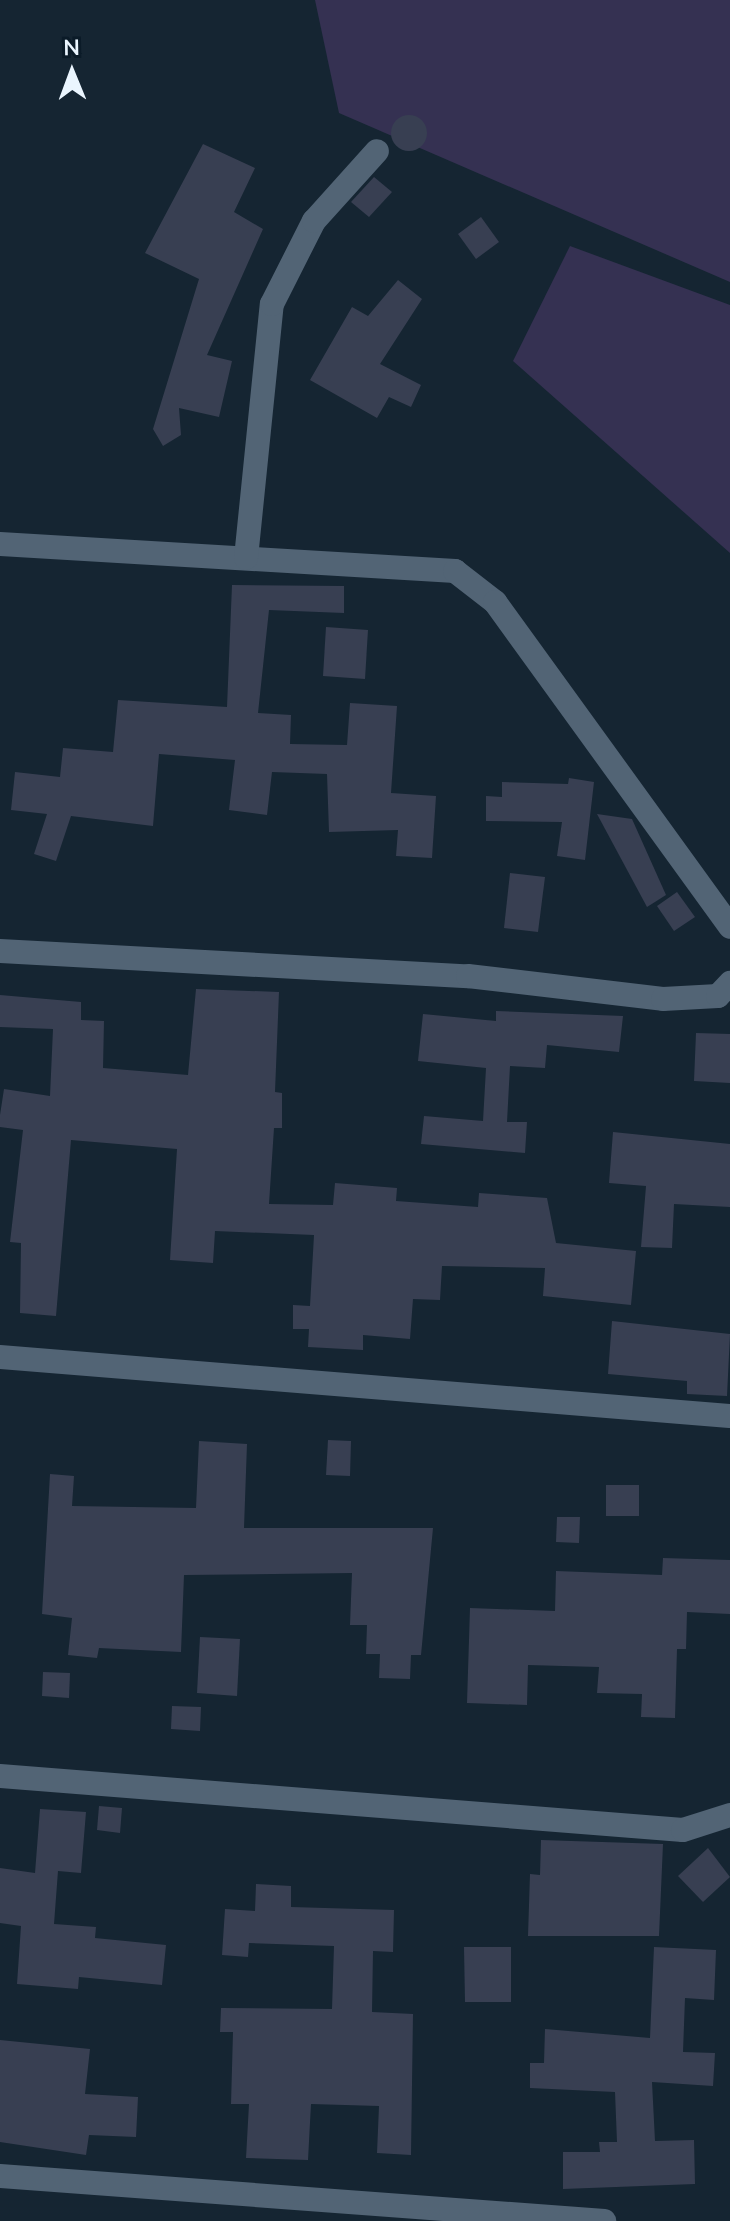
<!DOCTYPE html>
<html>
<head>
<meta charset="utf-8">
<style>
  body { margin:0 }
  #map { position:relative; width:730px; height:2221px; overflow:hidden; background:#152532; font-family:"Nunito Sans",sans-serif }
  div>[style] { position:absolute }
  .green>* { inset:0; background:#353152 }
  .building>* { inset:0; background:#383f52 }
  .round { border-radius:50% }
  .street>* { height:24px; margin:-12px; padding:0 12px; transform-origin:12px; border-radius:12px; background:#526475 }
  span { translate:-50% -50%; white-space:nowrap; text-align:center; line-height:1.15; -webkit-text-stroke:7px #0b1b28; paint-order:stroke }
  .north { position:absolute; left:32px; top:32px; width:80px; height:80px; -webkit-text-stroke:6px #0b1b28; paint-order:stroke; rotate:359deg; font-size:22px; font-weight:700; line-height:32px; text-align:center; color:#eaf5fe }
  .north::after { content:''; display:block; margin:auto; width:28px; height:36px; background:#eaf5fe; clip-path:polygon(50% 0,100% 100%,50% 72%,0 100%) }
</style>
</head>
<body>
<div id="map">
  <div class="green">
    <div style="clip-path:polygon(315px 0,730px 0,730px 282px,339px 113px)"></div>
    <div style="clip-path:polygon(570px 246px,730px 305px,730px 553px,513px 361px)"></div>
  </div>
  <div class="building">
    <div class="round" style="left:391px;top:115px;width:36px;height:36px"></div>
    <div style="clip-path:polygon(203px 144px,255px 168px,234px 212px,263px 229px,207px 355px,232px 361px,219px 417px,179px 408px,181px 435px,163px 446px,153px 429px,199px 279px,145px 253px)"></div>
    <div style="clip-path:polygon(374px 177px,392px 192px,369px 217px,351px 202px)"></div>
    <div style="clip-path:polygon(481px 217px,499px 242px,476px 259px,458px 234px)"></div>
    <div style="clip-path:polygon(398px 280px,422px 299px,380px 364px,421px 385px,411px 407px,389px 397px,377px 418px,310px 380px,352px 307px,368px 316px)"></div>
    <div style="clip-path:polygon(232px 585px,344px 586px,344px 613px,269px 610px,258px 713px,291px 715px,290px 744px,347px 745px,350px 703px,397px 706px,391px 793px,436px 796px,432px 858px,396px 856px,398px 830px,329px 832px,327px 774px,272px 772px,267px 815px,229px 810px,235px 760px,159px 754px,153px 826px,71px 816px,56px 861px,34px 854px,47px 814px,11px 810px,15px 772px,60px 777px,63px 748px,113px 752px,118px 700px,227px 707px)"></div>
    <div style="clip-path:polygon(326px 627px,368px 630px,365px 679px,323px 676px)"></div>
    <div style="clip-path:polygon(569px 778px,594px 782px,585px 860px,557px 856px,562px 822px,486px 821px,486px 796px,502px 797px,502px 782px,568px 784px)"></div>
    <div style="clip-path:polygon(597px 814px,632px 819px,666px 895px,647px 907px)"></div>
    <div style="clip-path:polygon(510px 873px,545px 877px,538px 932px,504px 928px)"></div>
    <div style="clip-path:polygon(677px 892px,695px 917px,674px 931px,657px 906px)"></div>
    <div style="clip-path:polygon(196px 989px,279px 992px,275px 1092px,282px 1093px,282px 1128px,274px 1128px,269px 1204px,333px 1205px,335px 1183px,397px 1188px,396px 1201px,478px 1207px,479px 1193px,547px 1198px,556px 1243px,636px 1251px,631px 1305px,543px 1296px,545px 1268px,442px 1266px,440px 1300px,413px 1299px,410px 1339px,363px 1335px,363px 1350px,308px 1347px,309px 1329px,293px 1329px,293px 1305px,310px 1306px,314px 1235px,215px 1231px,213px 1263px,170px 1260px,177px 1149px,71px 1140px,56px 1316px,20px 1313px,21px 1243px,10px 1242px,23px 1130px,0 1127px,0 1115px,4px 1089px,50px 1096px,53px 1029px,0 1027px,0 995px,81px 1002px,81px 1020px,104px 1021px,103px 1068px,188px 1075px)"></div>
    <div style="clip-path:polygon(496px 1011px,623px 1016px,619px 1052px,547px 1045px,545px 1068px,510px 1066px,507px 1122px,527px 1122px,525px 1153px,421px 1144px,424px 1116px,483px 1121px,486px 1068px,418px 1061px,423px 1014px,496px 1021px)"></div>
    <div style="clip-path:polygon(696px 1033px,730px 1034px,730px 1083px,694px 1081px)"></div>
    <div style="clip-path:polygon(613px 1132px,730px 1144px,730px 1207px,674px 1204px,672px 1248px,641px 1247px,646px 1186px,609px 1183px)"></div>
    <div style="clip-path:polygon(612px 1321px,730px 1334px,727px 1396px,687px 1394px,687px 1381px,608px 1374px)"></div>
    <div style="clip-path:polygon(328px 1440px,351px 1441px,350px 1476px,326px 1475px)"></div>
    <div style="clip-path:polygon(199px 1441px,247px 1444px,244px 1528px,433px 1528px,421px 1655px,411px 1655px,410px 1679px,379px 1678px,380px 1654px,366px 1654px,367px 1625px,350px 1625px,352px 1573px,184px 1575px,181px 1652px,99px 1648px,97px 1658px,68px 1655px,72px 1618px,42px 1614px,50px 1474px,74px 1476px,72px 1506px,196px 1508px)"></div>
    <div style="clip-path:polygon(606px 1485px,639px 1485px,639px 1516px,606px 1516px)"></div>
    <div style="clip-path:polygon(557px 1517px,580px 1517px,579px 1543px,556px 1542px)"></div>
    <div style="clip-path:polygon(663px 1558px,730px 1560px,730px 1614px,687px 1612px,686px 1649px,677px 1649px,675px 1718px,641px 1717px,642px 1694px,597px 1693px,599px 1667px,528px 1665px,527px 1705px,467px 1703px,470px 1608px,555px 1611px,556px 1571px,662px 1575px)"></div>
    <div style="clip-path:polygon(200px 1637px,240px 1639px,237px 1696px,197px 1693px)"></div>
    <div style="clip-path:polygon(43px 1672px,70px 1673px,69px 1698px,42px 1696px)"></div>
    <div style="clip-path:polygon(172px 1706px,201px 1707px,200px 1731px,171px 1729px)"></div>
    <div style="clip-path:polygon(99px 1806px,122px 1808px,120px 1833px,97px 1830px)"></div>
    <div style="clip-path:polygon(40px 1809px,86px 1812px,81px 1873px,58px 1871px,54px 1924px,96px 1927px,95px 1938px,166px 1945px,162px 1985px,79px 1977px,78px 1989px,17px 1984px,21px 1926px,0 1923px,0 1868px,35px 1873px)"></div>
    <div style="clip-path:polygon(541px 1840px,663px 1844px,659px 1936px,528px 1936px,530px 1874px,540px 1875px)"></div>
    <div style="clip-path:polygon(708px 1848px,730px 1877px,703px 1902px,678px 1876px)"></div>
    <div style="clip-path:polygon(256px 1884px,291px 1886px,291px 1907px,394px 1910px,393px 1952px,373px 1951px,372px 2012px,413px 2014px,411px 2155px,377px 2153px,379px 2106px,311px 2104px,308px 2160px,246px 2158px,249px 2104px,231px 2104px,233px 2032px,220px 2032px,221px 2008px,332px 2009px,334px 1946px,249px 1943px,248px 1957px,222px 1955px,225px 1909px,255px 1911px)"></div>
    <div style="clip-path:polygon(464px 1947px,511px 1947px,511px 2002px,465px 2002px)"></div>
    <div style="clip-path:polygon(654px 1947px,716px 1950px,714px 2000px,685px 1998px,683px 2052px,715px 2053px,713px 2086px,652px 2082px,655px 2141px,694px 2140px,695px 2184px,563px 2189px,563px 2152px,600px 2152px,599px 2142px,617px 2142px,615px 2092px,530px 2088px,530px 2063px,544px 2063px,545px 2029px,650px 2038px)"></div>
    <div style="clip-path:polygon(0 2040px,90px 2049px,85px 2094px,138px 2097px,136px 2137px,89px 2135px,86px 2155px,0 2142px)"></div>
  </div>
  <div class="street">
    <div style="left:0;top:544px;width:456px;rotate:3.4deg"></div>
    <div style="left:455px;top:571px;width:51px;rotate:37.8deg"></div>
    <div style="left:495px;top:602px;width:401px;rotate:54.1deg"></div>
    <div style="left:246px;top:558px;width:255px;rotate:-84.2deg"></div>
    <div style="left:272px;top:304px;width:93px;rotate:-63.2deg"></div>
    <div style="left:314px;top:221px;width:94px;rotate:-48deg"></div>
    <div style="left:0;top:951px;width:469px;rotate:3.1deg"></div>
    <div style="left:468px;top:976px;width:196px;rotate:6.7deg"></div>
    <div style="left:663px;top:999px;width:55px;rotate:-3.1deg"></div>
    <div style="left:718px;top:996px;width:18px;rotate:-47deg"></div>
    <div style="left:0;top:1357px;width:732px;rotate:4.62deg"></div>
    <div style="left:0;top:1776px;width:685px;rotate:4.52deg"></div>
    <div style="left:683px;top:1830px;width:49px;rotate:-17.7deg"></div>
    <div style="left:0;top:2176px;width:606px;rotate:4.26deg"></div>
  </div>
  <div class="north">N</div>
</div>
</body>
</html>
